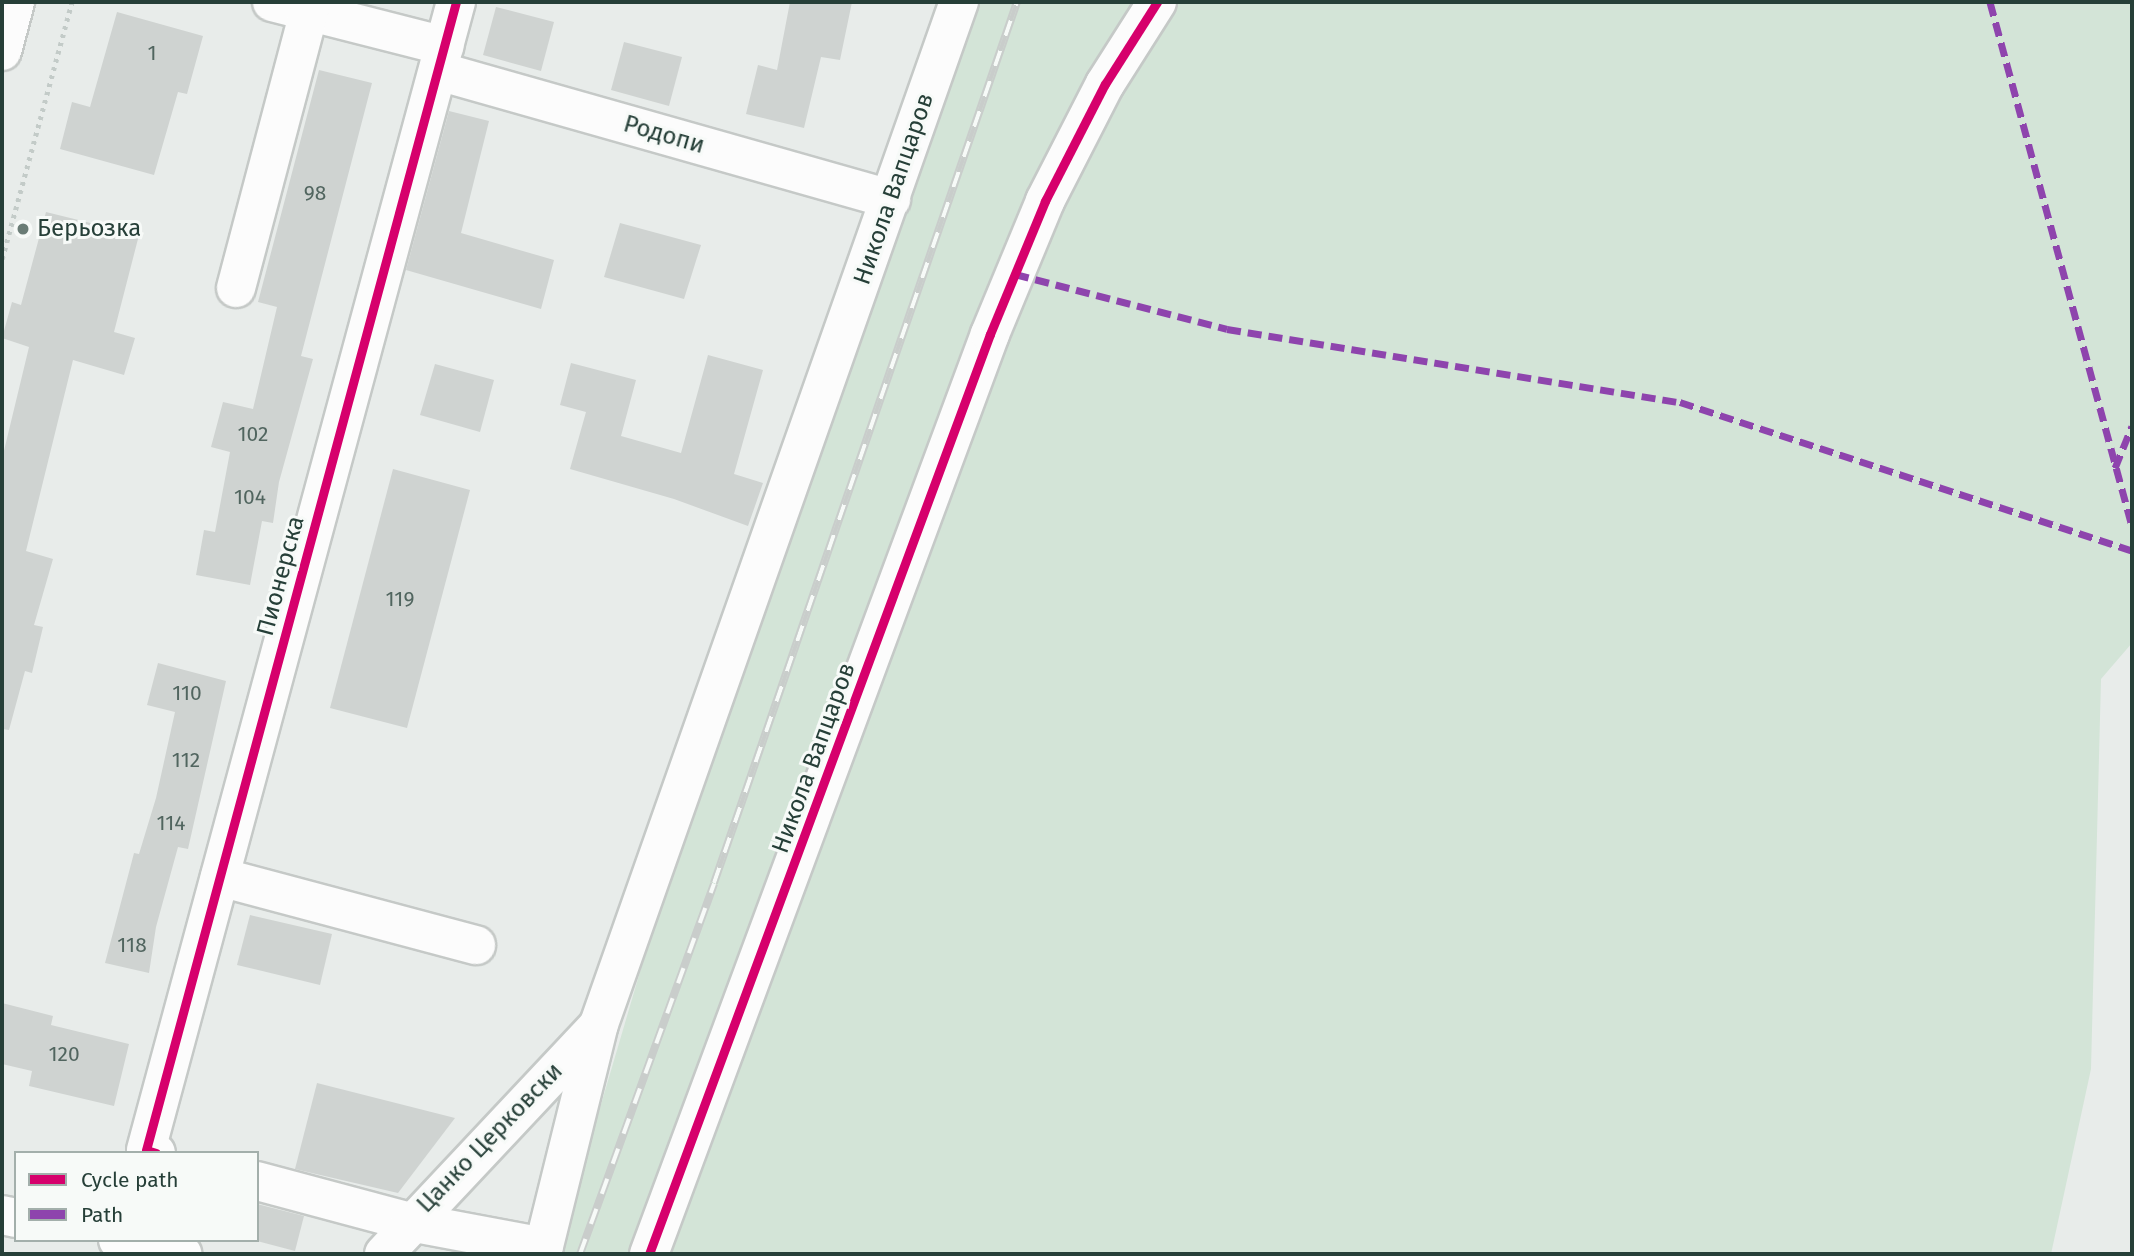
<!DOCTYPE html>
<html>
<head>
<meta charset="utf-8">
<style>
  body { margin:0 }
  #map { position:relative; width:2134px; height:1256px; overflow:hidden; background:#e8ecea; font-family:"Fira Sans",sans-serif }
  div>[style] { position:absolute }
  .green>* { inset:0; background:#d3e4d7 }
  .building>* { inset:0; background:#cfd3d1 }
  .path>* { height:4.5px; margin-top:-2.25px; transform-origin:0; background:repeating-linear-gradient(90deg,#c3cbc8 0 3.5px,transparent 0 8.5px) }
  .roads { filter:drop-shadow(2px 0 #c5c9c7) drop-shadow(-2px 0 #c5c9c7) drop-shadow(0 2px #c5c9c7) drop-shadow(0 -2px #c5c9c7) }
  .minor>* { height:38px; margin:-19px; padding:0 19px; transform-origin:19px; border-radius:19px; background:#fcfcfc }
  .rail>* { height:8px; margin-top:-4px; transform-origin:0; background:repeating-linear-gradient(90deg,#f7faf8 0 16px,#c9cdcb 0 32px); box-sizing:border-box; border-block:2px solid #c9cdcb }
  .quiet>* { height:7px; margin-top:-3.5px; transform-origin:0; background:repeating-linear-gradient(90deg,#8e44ad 0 14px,transparent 0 21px) }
  .cycleway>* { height:9px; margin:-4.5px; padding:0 4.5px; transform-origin:4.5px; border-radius:4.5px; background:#d6006c }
  .dots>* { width:19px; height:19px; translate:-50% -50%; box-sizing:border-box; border:4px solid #f7faf8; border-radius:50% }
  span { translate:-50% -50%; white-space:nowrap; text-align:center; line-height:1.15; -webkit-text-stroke:6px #f7faf8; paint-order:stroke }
  .number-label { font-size:21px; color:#51655f }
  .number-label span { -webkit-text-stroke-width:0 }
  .street-label { font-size:24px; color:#263f38 }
  .poi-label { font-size:24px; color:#263f38 }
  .left { translate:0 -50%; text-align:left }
  .frame { position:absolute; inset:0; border:4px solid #263f38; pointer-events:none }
  .legend { position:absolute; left:14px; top:1151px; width:245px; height:91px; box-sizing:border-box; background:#f7faf8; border:2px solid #a3afab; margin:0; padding:9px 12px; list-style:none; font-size:21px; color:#263f38 }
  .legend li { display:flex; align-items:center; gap:14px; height:35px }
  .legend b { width:35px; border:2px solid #a3afab }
</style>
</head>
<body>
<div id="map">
  <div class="green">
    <div style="clip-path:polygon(975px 2px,2132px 2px,2132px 643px,2101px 679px,2091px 1069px,2051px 1254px,557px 1254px,660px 904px)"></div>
  </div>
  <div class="building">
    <div style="clip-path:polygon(790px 2px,852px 2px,840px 60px,821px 57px,804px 128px,746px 114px,758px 65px,777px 70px)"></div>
    <div style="clip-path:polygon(496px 7px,554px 22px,541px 71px,483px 55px)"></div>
    <div style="clip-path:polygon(117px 12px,203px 36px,187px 94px,178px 92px,154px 175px,60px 149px,72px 102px,90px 107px)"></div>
    <div style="clip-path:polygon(624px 42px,682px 57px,669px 106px,611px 90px)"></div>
    <div style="clip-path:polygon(319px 70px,372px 83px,301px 356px,313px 359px,279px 482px,273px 523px,262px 521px,250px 585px,196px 575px,204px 530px,215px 532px,230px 452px,211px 447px,223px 402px,253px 409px,277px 307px,258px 302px)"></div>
    <div style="clip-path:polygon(449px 111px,489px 121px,461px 233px,554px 260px,541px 309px,406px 270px)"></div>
    <div style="clip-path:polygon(46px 212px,139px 235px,114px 332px,135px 338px,124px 375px,73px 360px,26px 551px,53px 559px,34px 625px,43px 627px,32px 673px,25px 671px,9px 730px,2px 729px,2px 459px,29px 347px,2px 338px,12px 302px,21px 305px)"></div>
    <div style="clip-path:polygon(620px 223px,701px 245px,684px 299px,604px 277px)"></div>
    <div style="clip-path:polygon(708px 355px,763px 370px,734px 474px,763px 483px,748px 526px,674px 499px,570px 469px,586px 412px,560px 405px,571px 363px,636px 380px,621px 436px,681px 453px)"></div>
    <div style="clip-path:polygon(435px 364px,494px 380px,480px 432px,420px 415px)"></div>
    <div style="clip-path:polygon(393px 469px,470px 490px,407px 728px,330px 708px)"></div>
    <div style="clip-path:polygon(158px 663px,226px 681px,188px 849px,178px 847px,156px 927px,149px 973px,105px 963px,134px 853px,139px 854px,156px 798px,175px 712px,147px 705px)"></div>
    <div style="clip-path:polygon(250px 915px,332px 934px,320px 985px,237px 965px)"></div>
    <div style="clip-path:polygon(2px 1003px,53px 1016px,51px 1025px,129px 1044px,114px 1106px,29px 1086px,32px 1071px,2px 1064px)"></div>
    <div style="clip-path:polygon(317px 1083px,455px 1118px,398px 1193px,316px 1174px,295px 1169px)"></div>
    <div style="clip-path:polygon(257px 1204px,304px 1216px,295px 1251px,257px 1241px)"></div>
  </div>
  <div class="path">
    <div style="left:2px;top:259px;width:266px;rotate:-74.8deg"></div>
  </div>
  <div class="roads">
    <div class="minor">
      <div style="left:272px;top:2px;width:178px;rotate:14.3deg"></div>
      <div style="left:2px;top:51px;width:51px;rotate:-75.1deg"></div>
      <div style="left:438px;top:71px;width:471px;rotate:15.8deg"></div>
      <div style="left:236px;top:288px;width:286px;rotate:-75.2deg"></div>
      <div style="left:220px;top:877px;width:265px;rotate:14.9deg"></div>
      <div style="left:156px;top:1153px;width:10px;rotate:-163deg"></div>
      <div style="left:146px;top:1150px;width:1189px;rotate:-74.89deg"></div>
      <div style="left:257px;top:1181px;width:158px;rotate:15deg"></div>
      <div style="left:410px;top:1222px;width:136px;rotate:10.6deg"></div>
      <div style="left:2px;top:1215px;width:14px;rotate:12deg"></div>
      <div style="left:118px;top:1240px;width:66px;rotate:12.3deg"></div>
      <div style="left:384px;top:1254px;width:313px;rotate:-46.8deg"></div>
      <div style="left:542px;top:1254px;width:237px;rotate:-76.1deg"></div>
      <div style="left:599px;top:1024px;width:1084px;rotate:-70.6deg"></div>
      <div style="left:649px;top:1254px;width:981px;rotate:-69.66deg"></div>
      <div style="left:990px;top:334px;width:144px;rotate:-67.5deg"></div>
      <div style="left:1045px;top:201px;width:131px;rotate:-62.9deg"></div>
      <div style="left:1105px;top:84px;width:97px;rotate:-57.6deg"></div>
    </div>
  </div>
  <div class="rail">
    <div style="left:580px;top:1254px;width:394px;rotate:-70.1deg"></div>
    <div style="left:714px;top:883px;width:932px;rotate:-71.02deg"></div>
  </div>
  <div class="quiet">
    <div style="left:1990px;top:2px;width:543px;rotate:74.84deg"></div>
    <div style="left:1015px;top:274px;width:219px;rotate:14.5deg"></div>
    <div style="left:1227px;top:329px;width:459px;rotate:9.2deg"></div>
    <div style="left:1680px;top:402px;width:476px;rotate:18.2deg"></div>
    <div style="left:2115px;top:468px;width:45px;rotate:-68deg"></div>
  </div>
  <div class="cycleway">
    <div style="left:156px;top:1153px;width:10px;rotate:-163deg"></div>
    <div style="left:146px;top:1150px;width:1189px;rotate:-74.89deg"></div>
    <div style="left:649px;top:1254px;width:981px;rotate:-69.66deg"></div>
    <div style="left:990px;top:334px;width:144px;rotate:-67.5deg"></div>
    <div style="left:1045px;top:201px;width:131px;rotate:-62.9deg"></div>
    <div style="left:1105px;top:84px;width:97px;rotate:-57.6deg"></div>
  </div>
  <div class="dots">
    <div style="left:23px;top:229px;background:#6a7c76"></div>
  </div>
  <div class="number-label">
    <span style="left:152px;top:53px">1</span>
    <span style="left:315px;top:193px">98</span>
    <span style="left:253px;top:434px">102</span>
    <span style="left:250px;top:497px">104</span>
    <span style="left:400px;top:599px">119</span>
    <span style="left:187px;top:693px">110</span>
    <span style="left:186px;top:760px">112</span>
    <span style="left:171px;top:823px">114</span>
    <span style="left:132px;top:945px">118</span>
    <span style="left:64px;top:1054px">120</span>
  </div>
  <div class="street-label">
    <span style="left:664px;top:135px;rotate:16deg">Родопи</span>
    <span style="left:894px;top:189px;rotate:-71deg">Никола Вапцаров</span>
    <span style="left:281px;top:576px;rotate:-75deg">Пионерска</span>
    <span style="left:814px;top:758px;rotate:-70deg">Никола Вапцаров</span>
    <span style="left:490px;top:1138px;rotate:-46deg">Цанко Церковски</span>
  </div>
  <div class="poi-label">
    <span class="left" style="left:37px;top:229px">Берьозка</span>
  </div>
  <div class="frame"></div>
  <ul class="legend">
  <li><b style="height:9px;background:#d6006c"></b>Cycle path</li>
  <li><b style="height:9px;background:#8e44ad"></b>Path</li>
  </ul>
</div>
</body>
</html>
